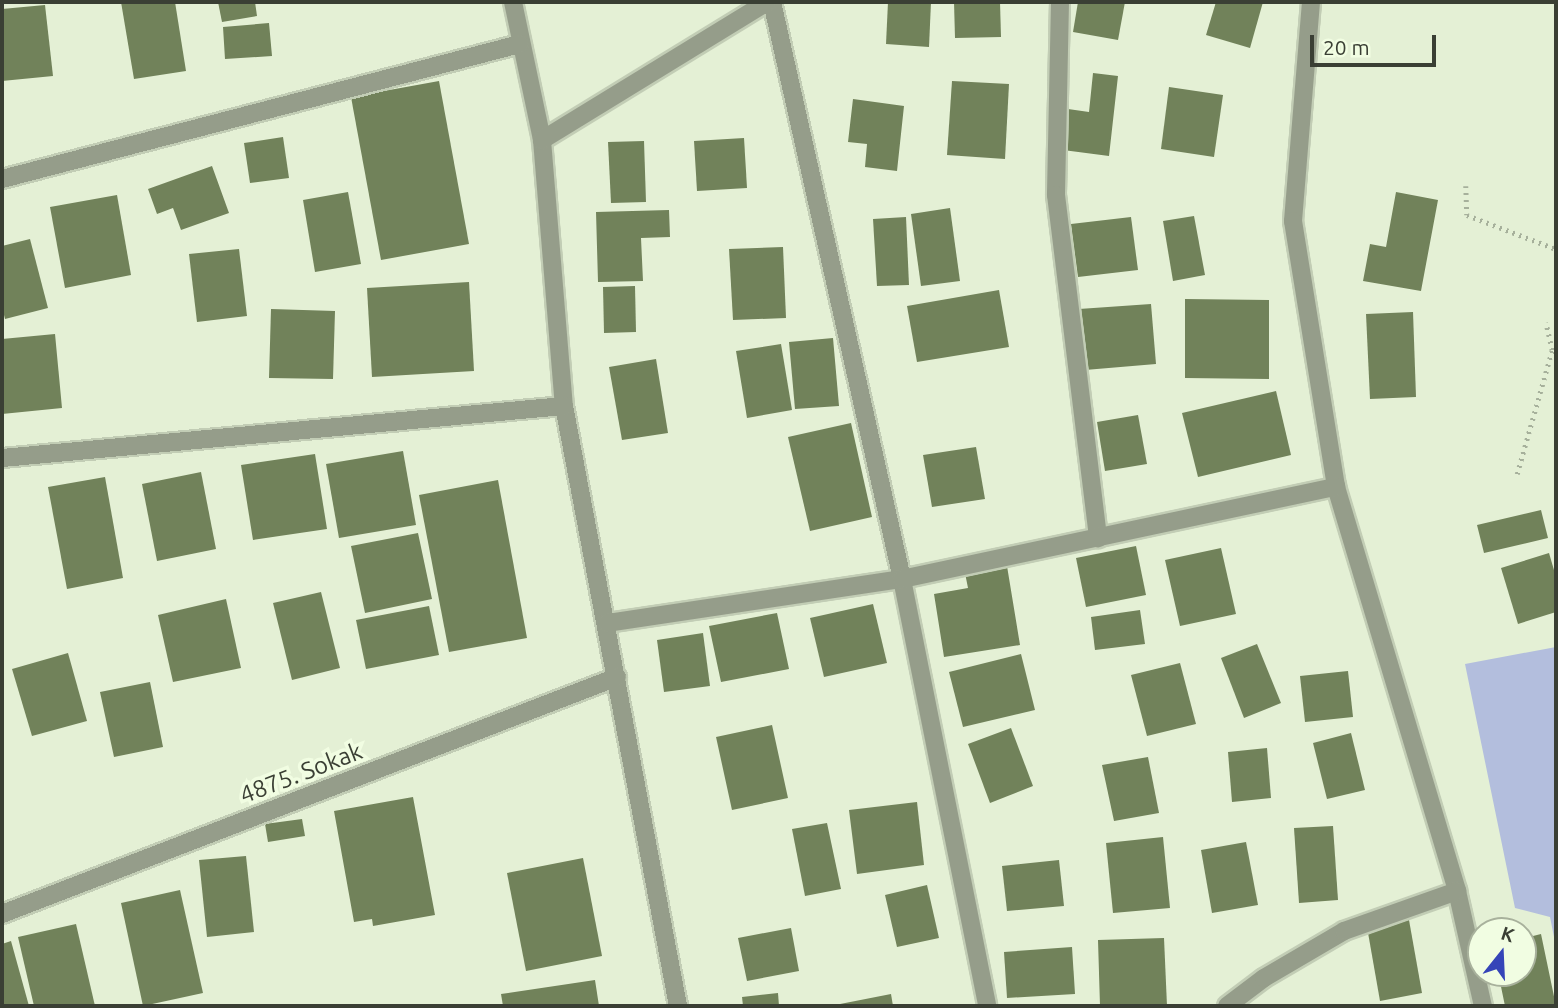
<!DOCTYPE html>
<html>
<head>
<meta charset="utf-8">
<style>
  body { margin:0 }
  #map { position:relative; width:1558px; height:1008px; overflow:hidden; background:#e4f0d5; font-family:Ubuntu,sans-serif }
  div>[style] { position:absolute }
  .green>* { inset:0; background:#b3bedd }
  .building>* { inset:0; background:#71825a }
  .path>* { height:4.5px; margin-top:-2.25px; transform-origin:0; background:repeating-linear-gradient(90deg,#a6b09b 0 2px,transparent 0 7px) }
  .roads { filter:drop-shadow(2px 0 #c2cdb5) drop-shadow(-2px 0 #c2cdb5) drop-shadow(0 2px #c2cdb5) drop-shadow(0 -2px #c2cdb5) }
  .minor>* { height:18px; margin:-9px; padding:0 9px; transform-origin:9px; border-radius:9px; background:#959d8a }
  span { translate:-50% -50%; white-space:nowrap; text-align:center; line-height:1.15; -webkit-text-stroke:7px #f1fde2; paint-order:stroke }
  .street-label { font-size:24px; color:#3a3f34 }
  .frame { position:absolute; inset:0; border:4px solid #3a3f34; pointer-events:none }
  .north { position:absolute; left:1467px; top:917px; width:70px; height:70px; box-sizing:border-box; background:#f1fde2; border:2px solid #a8b19c; border-radius:50%; rotate:18deg; font-size:19px; font-weight:700; line-height:28px; text-align:center; color:#3a3f34 }
  .north::after { content:''; display:block; margin:auto; width:24px; height:32px; background:#3545b8; clip-path:polygon(50% 0,100% 100%,50% 72%,0 100%) }
  .scale { position:absolute; left:1310px; top:35px; width:126px; height:32px; box-sizing:border-box; border:4px solid #3a3f34; border-top:0; padding-left:9px; font-size:21px; line-height:24px; white-space:nowrap; color:#3a3f34; -webkit-text-stroke:5px #f1fde2; paint-order:stroke }
</style>
</head>
<body>
<div id="map">
  <div class="green">
    <div style="clip-path:polygon(1556px 647px,1556px 947px,1550px 917px,1515px 908px,1465px 664px)"></div>
  </div>
  <div class="building">
    <div style="clip-path:polygon(121px 2px,175px 2px,186px 71px,134px 79px)"></div>
    <div style="clip-path:polygon(218px 2px,255px 2px,257px 16px,222px 22px)"></div>
    <div style="clip-path:polygon(888px 2px,931px 2px,929px 47px,886px 44px)"></div>
    <div style="clip-path:polygon(954px 2px,1000px 2px,1001px 37px,955px 38px)"></div>
    <div style="clip-path:polygon(1078px 2px,1125px 2px,1118px 40px,1073px 32px)"></div>
    <div style="clip-path:polygon(1216px 2px,1263px 2px,1250px 48px,1206px 35px)"></div>
    <div style="clip-path:polygon(45px 5px,53px 76px,2px 81px,2px 9px)"></div>
    <div style="clip-path:polygon(269px 23px,272px 56px,225px 59px,223px 27px)"></div>
    <div style="clip-path:polygon(1093px 73px,1118px 76px,1109px 156px,1063px 150px,1068px 109px,1089px 112px)"></div>
    <div style="clip-path:polygon(439px 81px,469px 244px,381px 260px,351px 97px)"></div>
    <div style="clip-path:polygon(952px 81px,1009px 84px,1005px 159px,947px 155px)"></div>
    <div style="clip-path:polygon(1169px 87px,1223px 95px,1214px 157px,1161px 149px)"></div>
    <div style="clip-path:polygon(853px 99px,904px 106px,897px 171px,865px 167px,867px 144px,848px 142px)"></div>
    <div style="clip-path:polygon(283px 137px,289px 178px,250px 183px,244px 143px)"></div>
    <div style="clip-path:polygon(744px 138px,747px 188px,697px 191px,694px 141px)"></div>
    <div style="clip-path:polygon(644px 141px,646px 202px,611px 203px,608px 142px)"></div>
    <div style="clip-path:polygon(212px 166px,229px 213px,181px 230px,173px 208px,157px 214px,148px 189px)"></div>
    <div style="clip-path:polygon(348px 192px,361px 264px,315px 272px,303px 200px)"></div>
    <div style="clip-path:polygon(1396px 192px,1438px 200px,1421px 291px,1363px 281px,1370px 244px,1386px 247px)"></div>
    <div style="clip-path:polygon(117px 195px,131px 275px,65px 288px,50px 207px)"></div>
    <div style="clip-path:polygon(950px 208px,960px 281px,921px 286px,911px 214px)"></div>
    <div style="clip-path:polygon(669px 210px,670px 237px,641px 238px,643px 281px,598px 282px,596px 212px)"></div>
    <div style="clip-path:polygon(1194px 216px,1205px 275px,1173px 281px,1163px 221px)"></div>
    <div style="clip-path:polygon(906px 217px,909px 285px,877px 286px,873px 219px)"></div>
    <div style="clip-path:polygon(1131px 217px,1138px 270px,1078px 277px,1071px 224px)"></div>
    <div style="clip-path:polygon(30px 239px,48px 308px,5px 319px,2px 307px,2px 246px)"></div>
    <div style="clip-path:polygon(783px 247px,786px 318px,733px 320px,729px 249px)"></div>
    <div style="clip-path:polygon(239px 249px,247px 316px,197px 322px,189px 254px)"></div>
    <div style="clip-path:polygon(469px 282px,474px 371px,372px 377px,367px 288px)"></div>
    <div style="clip-path:polygon(635px 286px,636px 332px,604px 333px,603px 287px)"></div>
    <div style="clip-path:polygon(999px 290px,1009px 347px,917px 362px,907px 306px)"></div>
    <div style="clip-path:polygon(1185px 299px,1269px 300px,1269px 379px,1185px 378px)"></div>
    <div style="clip-path:polygon(1151px 304px,1156px 364px,1085px 370px,1079px 309px)"></div>
    <div style="clip-path:polygon(271px 309px,335px 311px,333px 379px,269px 378px)"></div>
    <div style="clip-path:polygon(1413px 312px,1416px 397px,1370px 399px,1366px 314px)"></div>
    <div style="clip-path:polygon(55px 334px,62px 408px,2px 414px,2px 339px)"></div>
    <div style="clip-path:polygon(833px 338px,839px 406px,795px 409px,789px 342px)"></div>
    <div style="clip-path:polygon(781px 344px,792px 410px,747px 418px,736px 351px)"></div>
    <div style="clip-path:polygon(656px 359px,668px 433px,622px 440px,609px 367px)"></div>
    <div style="clip-path:polygon(1276px 391px,1291px 455px,1198px 477px,1182px 413px)"></div>
    <div style="clip-path:polygon(1138px 415px,1147px 464px,1105px 471px,1097px 422px)"></div>
    <div style="clip-path:polygon(851px 423px,872px 517px,810px 531px,788px 437px)"></div>
    <div style="clip-path:polygon(976px 447px,985px 499px,932px 507px,923px 455px)"></div>
    <div style="clip-path:polygon(403px 451px,416px 525px,339px 538px,326px 464px)"></div>
    <div style="clip-path:polygon(315px 454px,327px 529px,253px 540px,241px 465px)"></div>
    <div style="clip-path:polygon(201px 472px,216px 549px,157px 561px,142px 484px)"></div>
    <div style="clip-path:polygon(105px 477px,123px 578px,67px 589px,48px 487px)"></div>
    <div style="clip-path:polygon(498px 480px,527px 638px,449px 652px,419px 495px)"></div>
    <div style="clip-path:polygon(1541px 510px,1548px 538px,1484px 553px,1477px 525px)"></div>
    <div style="clip-path:polygon(418px 533px,432px 599px,365px 613px,351px 546px)"></div>
    <div style="clip-path:polygon(1136px 546px,1146px 595px,1086px 607px,1076px 558px)"></div>
    <div style="clip-path:polygon(1221px 548px,1236px 614px,1180px 626px,1165px 560px)"></div>
    <div style="clip-path:polygon(1549px 553px,1556px 577px,1556px 612px,1518px 624px,1501px 568px)"></div>
    <div style="clip-path:polygon(1007px 566px,1020px 645px,944px 657px,934px 594px,968px 588px,965px 573px)"></div>
    <div style="clip-path:polygon(321px 592px,340px 668px,292px 680px,273px 603px)"></div>
    <div style="clip-path:polygon(226px 599px,241px 668px,173px 682px,158px 615px)"></div>
    <div style="clip-path:polygon(873px 604px,887px 663px,824px 677px,810px 618px)"></div>
    <div style="clip-path:polygon(429px 606px,439px 655px,366px 669px,356px 620px)"></div>
    <div style="clip-path:polygon(1140px 610px,1145px 644px,1095px 650px,1091px 617px)"></div>
    <div style="clip-path:polygon(777px 613px,789px 669px,721px 682px,709px 626px)"></div>
    <div style="clip-path:polygon(703px 633px,710px 686px,664px 692px,657px 640px)"></div>
    <div style="clip-path:polygon(1257px 644px,1281px 703px,1244px 718px,1221px 658px)"></div>
    <div style="clip-path:polygon(68px 653px,87px 721px,32px 736px,12px 669px)"></div>
    <div style="clip-path:polygon(1021px 654px,1035px 710px,963px 727px,949px 672px)"></div>
    <div style="clip-path:polygon(1180px 663px,1196px 724px,1147px 736px,1131px 675px)"></div>
    <div style="clip-path:polygon(1348px 671px,1353px 717px,1305px 722px,1300px 676px)"></div>
    <div style="clip-path:polygon(150px 682px,163px 747px,114px 757px,100px 692px)"></div>
    <div style="clip-path:polygon(772px 725px,788px 798px,732px 810px,716px 737px)"></div>
    <div style="clip-path:polygon(1011px 728px,1033px 786px,990px 803px,968px 744px)"></div>
    <div style="clip-path:polygon(1351px 733px,1365px 790px,1327px 799px,1313px 743px)"></div>
    <div style="clip-path:polygon(1267px 748px,1271px 798px,1232px 802px,1228px 752px)"></div>
    <div style="clip-path:polygon(1148px 757px,1159px 813px,1114px 821px,1102px 765px)"></div>
    <div style="clip-path:polygon(413px 797px,435px 915px,373px 926px,372px 919px,354px 922px,334px 811px)"></div>
    <div style="clip-path:polygon(917px 802px,924px 865px,857px 874px,849px 810px)"></div>
    <div style="clip-path:polygon(302px 819px,305px 836px,268px 842px,265px 824px)"></div>
    <div style="clip-path:polygon(827px 823px,841px 889px,805px 896px,792px 829px)"></div>
    <div style="clip-path:polygon(1333px 826px,1338px 900px,1299px 903px,1294px 828px)"></div>
    <div style="clip-path:polygon(1163px 837px,1170px 908px,1113px 913px,1106px 843px)"></div>
    <div style="clip-path:polygon(1246px 842px,1258px 905px,1212px 913px,1201px 850px)"></div>
    <div style="clip-path:polygon(246px 856px,254px 932px,207px 937px,199px 860px)"></div>
    <div style="clip-path:polygon(583px 858px,602px 956px,526px 971px,507px 873px)"></div>
    <div style="clip-path:polygon(1059px 860px,1064px 906px,1007px 911px,1002px 866px)"></div>
    <div style="clip-path:polygon(927px 885px,939px 938px,897px 947px,885px 895px)"></div>
    <div style="clip-path:polygon(180px 890px,203px 993px,143px 1006px,121px 903px)"></div>
    <div style="clip-path:polygon(1409px 920px,1422px 993px,1380px 1001px,1367px 927px)"></div>
    <div style="clip-path:polygon(76px 924px,95px 1006px,34px 1006px,18px 937px)"></div>
    <div style="clip-path:polygon(791px 928px,799px 971px,747px 981px,738px 938px)"></div>
    <div style="clip-path:polygon(1541px 934px,1556px 1006px,1505px 1006px,1499px 977px,1523px 973px,1523px 966px,1530px 964px,1525px 938px)"></div>
    <div style="clip-path:polygon(1164px 938px,1167px 1006px,1100px 1006px,1098px 940px)"></div>
    <div style="clip-path:polygon(11px 941px,29px 1006px,2px 1006px,2px 944px)"></div>
    <div style="clip-path:polygon(1072px 947px,1075px 994px,1007px 998px,1004px 952px)"></div>
    <div style="clip-path:polygon(595px 980px,599px 1006px,503px 1006px,501px 994px)"></div>
    <div style="clip-path:polygon(778px 993px,779px 1006px,743px 1006px,742px 997px)"></div>
    <div style="clip-path:polygon(891px 994px,893px 1006px,835px 1006px,835px 1005px)"></div>
  </div>
  <div class="path">
    <div style="left:1466px;top:186px;width:29px;rotate:88deg"></div>
    <div style="left:1467px;top:215px;width:95px;rotate:20.9deg"></div>
    <div style="left:1517px;top:474px;width:129px;rotate:-74.2deg"></div>
    <div style="left:1552px;top:350px;width:28px;rotate:-103deg"></div>
  </div>
  <div class="roads">
    <div class="minor">
      <div style="left:513px;top:2px;width:141px;rotate:78.1deg"></div>
      <div style="left:542px;top:140px;width:267px;rotate:85.3deg"></div>
      <div style="left:564px;top:406px;width:611px;rotate:79.24deg"></div>
      <div style="left:772px;top:2px;width:591px;rotate:77.3deg"></div>
      <div style="left:902px;top:579px;width:435px;rotate:78.7deg"></div>
      <div style="left:1060px;top:2px;width:193px;rotate:91.2deg"></div>
      <div style="left:1056px;top:195px;width:346px;rotate:83deg"></div>
      <div style="left:1311px;top:2px;width:220px;rotate:94.7deg"></div>
      <div style="left:1293px;top:221px;width:269px;rotate:80.8deg"></div>
      <div style="left:1336px;top:487px;width:422px;rotate:73.3deg"></div>
      <div style="left:1457px;top:891px;width:118px;rotate:77.3deg"></div>
      <div style="left:542px;top:140px;width:264px;rotate:-31.5deg"></div>
      <div style="left:2px;top:179px;width:535px;rotate:-14.61deg"></div>
      <div style="left:2px;top:458px;width:564px;rotate:-5.29deg"></div>
      <div style="left:607px;top:623px;width:298px;rotate:-8.5deg"></div>
      <div style="left:902px;top:579px;width:444px;rotate:-12deg"></div>
      <div style="left:2px;top:914px;width:659px;rotate:-21.07deg"></div>
      <div style="left:1227px;top:1006px;width:46px;rotate:-37.1deg"></div>
      <div style="left:1264px;top:978px;width:93px;rotate:-30.4deg"></div>
      <div style="left:1344px;top:931px;width:120px;rotate:-19.5deg"></div>
    </div>
  </div>
  <div class="street-label">
    <span style="left:301px;top:773px;rotate:-21deg">4875. Sokak</span>
  </div>
  <div class="frame"></div>
  <div class="north">K</div>
  <div class="scale">20 m</div>
</div>
</body>
</html>
